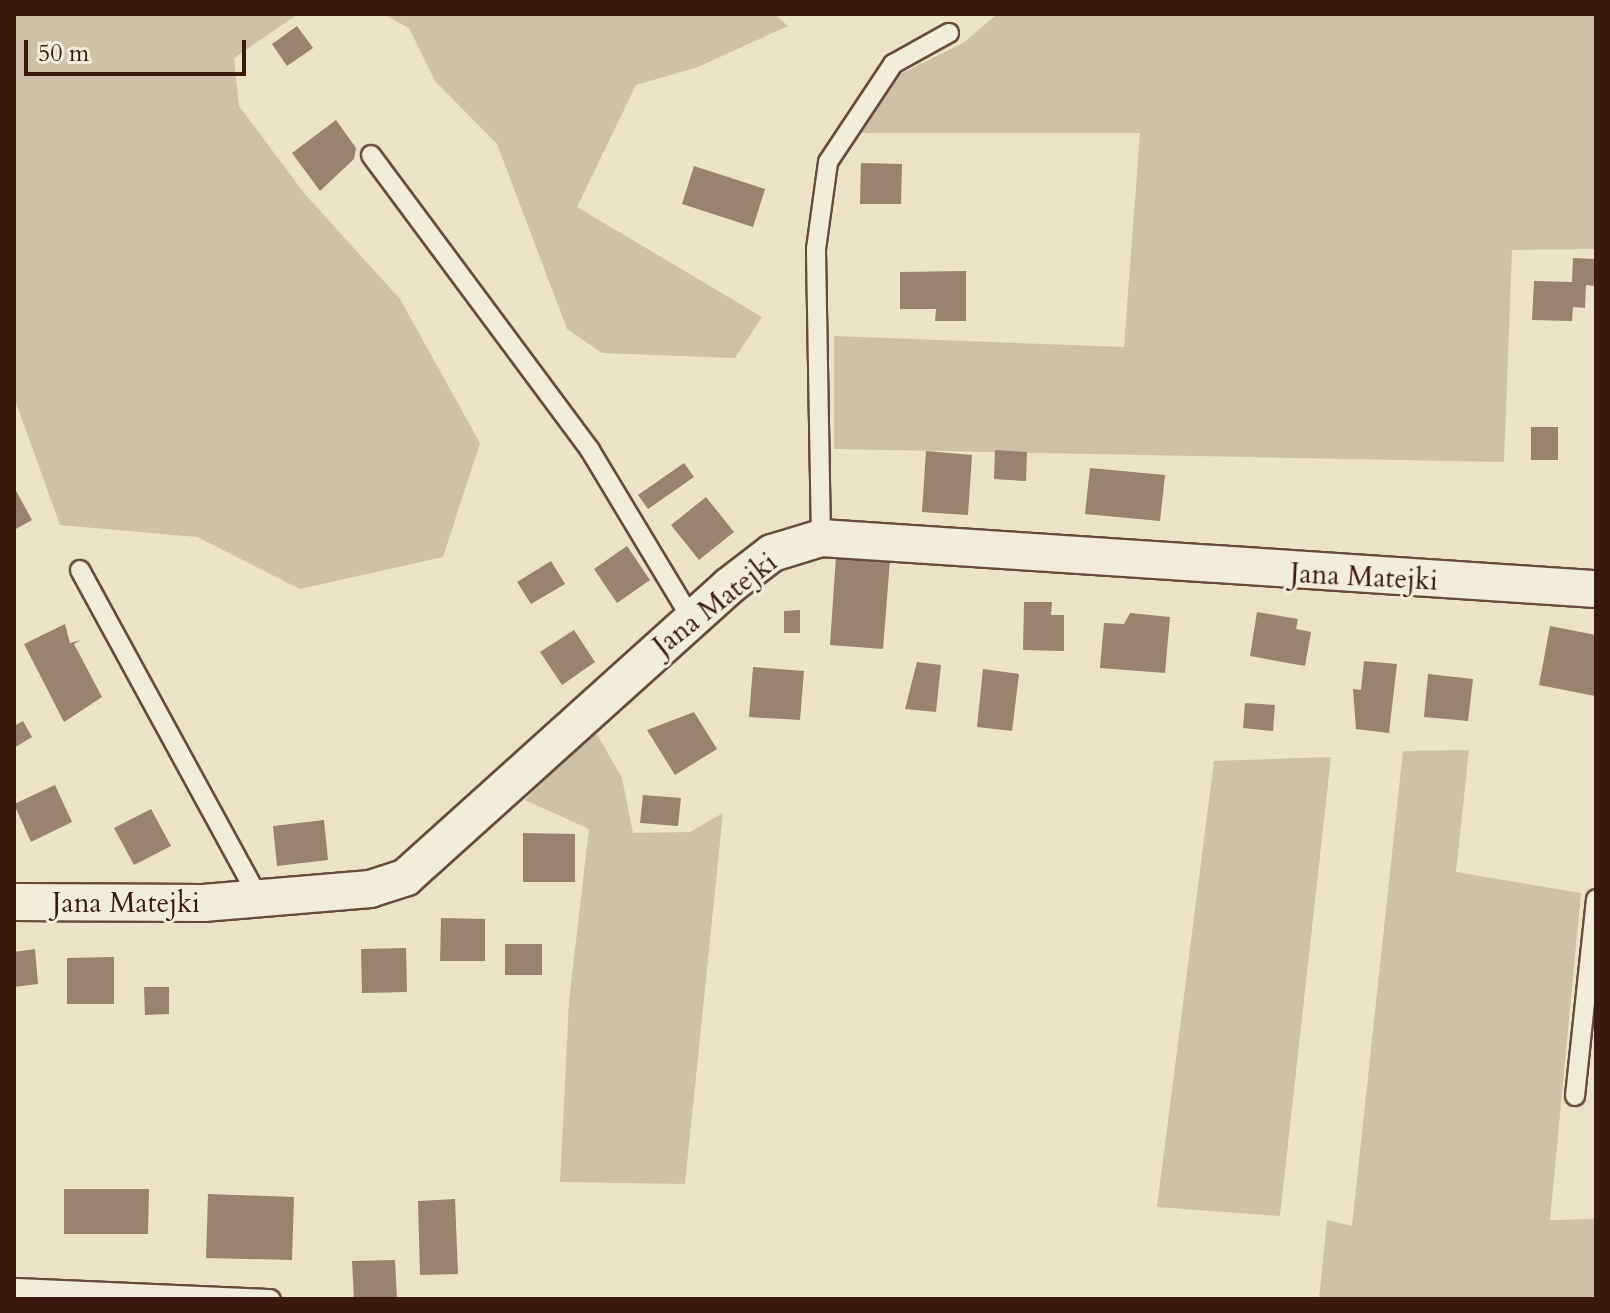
<!DOCTYPE html>
<html>
<head>
<meta charset="utf-8">
<style>
  body { margin:0 }
  #map { position:relative; width:1610px; height:1313px; overflow:hidden; background:#ebe3c7; font-family:Cardo,serif }
  div>[style] { position:absolute }
  .green>* { inset:0; background:#cdc1a8 }
  .building>* { inset:0; background:#97836e }
  .roads { filter:drop-shadow(2px 0 #674c3c) drop-shadow(-2px 0 #674c3c) drop-shadow(0 2px #674c3c) drop-shadow(0 -2px #674c3c) }
  .service>* { height:18px; margin:-9px; padding:0 9px; transform-origin:9px; border-radius:9px; background:#f2eddb }
  .minor>* { height:36px; margin:-18px; padding:0 18px; transform-origin:18px; border-radius:18px; background:#f2eddb }
  span { translate:-50% -50%; white-space:nowrap; text-align:center; line-height:1.15; -webkit-text-stroke:6px #f2eddb; paint-order:stroke }
  .street-label { font-size:28px; color:#3b1a0e }
  .frame { position:absolute; inset:0; border:16px solid #3b1a0e; pointer-events:none }
  .scale { position:absolute; left:24px; top:40px; width:222px; height:36px; box-sizing:border-box; border:4px solid #3b1a0e; border-top:0; padding-left:10px; font-size:24px; line-height:28px; white-space:nowrap; color:#3b1a0e; -webkit-text-stroke:6px #f2eddb; paint-order:stroke }
</style>
</head>
<body>
<div id="map">
  <div class="green">
    <div style="clip-path:polygon(14px 14px,298px 14px,234px 58px,239px 106px,304px 193px,400px 299px,480px 443px,443px 557px,300px 589px,197px 537px,60px 525px,14px 397px)"></div>
    <div style="clip-path:polygon(383px 14px,774px 14px,788px 26px,698px 67px,636px 85px,577px 207px,762px 317px,735px 358px,602px 353px,567px 329px,497px 144px,435px 81px,409px 28px)"></div>
    <div style="clip-path:polygon(1596px 14px,1596px 249px,1512px 250px,1504px 462px,834px 449px,834px 336px,1124px 347px,1140px 133px,855px 133px,902px 73px,963px 43px,995px 16px)"></div>
    <div style="clip-path:polygon(597px 734px,622px 778px,633px 833px,690px 832px,723px 813px,685px 1184px,560px 1182px,569px 1001px,589px 829px,525px 800px,566px 753px)"></div>
    <div style="clip-path:polygon(1469px 750px,1456px 872px,1581px 893px,1550px 1220px,1596px 1219px,1596px 1299px,1319px 1299px,1327px 1220px,1352px 1226px,1403px 751px)"></div>
    <div style="clip-path:polygon(1331px 757px,1280px 1216px,1157px 1207px,1214px 761px)"></div>
  </div>
  <div class="building">
    <div style="clip-path:polygon(297px 26px,313px 48px,287px 66px,272px 44px)"></div>
    <div style="clip-path:polygon(336px 120px,356px 148px,354px 159px,320px 191px,292px 153px)"></div>
    <div style="clip-path:polygon(861px 163px,902px 164px,901px 204px,860px 204px)"></div>
    <div style="clip-path:polygon(694px 166px,765px 189px,753px 227px,682px 204px)"></div>
    <div style="clip-path:polygon(1573px 258px,1596px 259px,1596px 286px,1586px 285px,1585px 308px,1573px 307px,1572px 321px,1532px 320px,1534px 281px,1572px 282px)"></div>
    <div style="clip-path:polygon(966px 271px,966px 321px,935px 321px,936px 309px,900px 309px,900px 272px)"></div>
    <div style="clip-path:polygon(1531px 427px,1558px 427px,1558px 460px,1531px 460px)"></div>
    <div style="clip-path:polygon(995px 450px,1027px 452px,1026px 481px,994px 479px)"></div>
    <div style="clip-path:polygon(926px 451px,972px 455px,968px 515px,922px 512px)"></div>
    <div style="clip-path:polygon(684px 463px,694px 477px,648px 509px,638px 495px)"></div>
    <div style="clip-path:polygon(1090px 468px,1165px 475px,1160px 521px,1085px 514px)"></div>
    <div style="clip-path:polygon(14px 487px,32px 520px,14px 530px)"></div>
    <div style="clip-path:polygon(706px 497px,734px 532px,699px 560px,671px 525px)"></div>
    <div style="clip-path:polygon(627px 546px,650px 580px,617px 603px,594px 569px)"></div>
    <div style="clip-path:polygon(836px 556px,890px 560px,883px 649px,830px 645px)"></div>
    <div style="clip-path:polygon(551px 561px,565px 584px,531px 604px,517px 582px)"></div>
    <div style="clip-path:polygon(1024px 602px,1052px 602px,1051px 615px,1064px 615px,1064px 651px,1023px 650px)"></div>
    <div style="clip-path:polygon(800px 610px,800px 633px,784px 633px,784px 611px)"></div>
    <div style="clip-path:polygon(1257px 612px,1298px 619px,1296px 629px,1311px 632px,1305px 666px,1250px 656px)"></div>
    <div style="clip-path:polygon(1130px 613px,1170px 617px,1165px 673px,1100px 668px,1104px 623px,1124px 624px)"></div>
    <div style="clip-path:polygon(65px 624px,70px 643px,81px 640px,74px 644px,102px 697px,64px 722px,24px 644px)"></div>
    <div style="clip-path:polygon(1550px 626px,1596px 635px,1595px 696px,1539px 685px)"></div>
    <div style="clip-path:polygon(574px 630px,595px 662px,562px 685px,540px 652px)"></div>
    <div style="clip-path:polygon(1364px 661px,1397px 664px,1389px 733px,1356px 729px,1353px 689px,1361px 690px)"></div>
    <div style="clip-path:polygon(917px 662px,941px 665px,936px 712px,905px 709px)"></div>
    <div style="clip-path:polygon(753px 667px,804px 671px,800px 720px,749px 717px)"></div>
    <div style="clip-path:polygon(983px 669px,1019px 674px,1012px 731px,977px 727px)"></div>
    <div style="clip-path:polygon(1428px 674px,1473px 679px,1468px 721px,1424px 717px)"></div>
    <div style="clip-path:polygon(1245px 703px,1275px 705px,1273px 731px,1243px 728px)"></div>
    <div style="clip-path:polygon(694px 712px,717px 749px,675px 775px,647px 730px)"></div>
    <div style="clip-path:polygon(23px 721px,32px 737px,14px 748px,14px 726px)"></div>
    <div style="clip-path:polygon(55px 785px,72px 822px,31px 842px,14px 804px)"></div>
    <div style="clip-path:polygon(643px 795px,681px 798px,678px 826px,640px 823px)"></div>
    <div style="clip-path:polygon(151px 809px,171px 846px,134px 865px,114px 828px)"></div>
    <div style="clip-path:polygon(324px 820px,328px 860px,277px 866px,273px 826px)"></div>
    <div style="clip-path:polygon(523px 833px,575px 834px,575px 882px,523px 882px)"></div>
    <div style="clip-path:polygon(441px 918px,485px 919px,485px 961px,440px 961px)"></div>
    <div style="clip-path:polygon(505px 944px,542px 944px,542px 975px,505px 975px)"></div>
    <div style="clip-path:polygon(406px 948px,407px 992px,362px 993px,361px 949px)"></div>
    <div style="clip-path:polygon(35px 949px,38px 984px,14px 987px,14px 952px)"></div>
    <div style="clip-path:polygon(114px 957px,114px 1004px,67px 1004px,67px 958px)"></div>
    <div style="clip-path:polygon(144px 987px,169px 987px,169px 1014px,145px 1015px)"></div>
    <div style="clip-path:polygon(64px 1189px,149px 1189px,148px 1234px,64px 1234px)"></div>
    <div style="clip-path:polygon(208px 1194px,294px 1197px,292px 1260px,206px 1258px)"></div>
    <div style="clip-path:polygon(455px 1199px,458px 1274px,420px 1275px,418px 1201px)"></div>
    <div style="clip-path:polygon(395px 1260px,397px 1299px,354px 1299px,352px 1261px)"></div>
  </div>
  <div class="roads">
    <div class="service">
      <div style="left:371px;top:155px;width:367px;rotate:53.4deg"></div>
      <div style="left:590px;top:450px;width:196px;rotate:59deg"></div>
      <div style="left:821px;top:538px;width:289px;rotate:-91deg"></div>
      <div style="left:816px;top:249px;width:88px;rotate:-82.1deg"></div>
      <div style="left:828px;top:162px;width:118px;rotate:-56.4deg"></div>
      <div style="left:893px;top:64px;width:64px;rotate:-29deg"></div>
      <div style="left:80px;top:570px;width:374px;rotate:61.4deg"></div>
      <div style="left:1575px;top:1096px;width:198px;rotate:-83.9deg"></div>
      <div style="left:14px;top:1288px;width:257px;rotate:2.5deg"></div>
    </div>
    <div class="minor">
      <div style="left:14px;top:902px;width:189px;rotate:0.3deg"></div>
      <div style="left:203px;top:903px;width:168px;rotate:-4.8deg"></div>
      <div style="left:370px;top:889px;width:38px;rotate:-18deg"></div>
      <div style="left:406px;top:877px;width:435px;rotate:-42deg"></div>
      <div style="left:729px;top:586px;width:54px;rotate:-37.5deg"></div>
      <div style="left:772px;top:553px;width:51px;rotate:-17deg"></div>
      <div style="left:821px;top:538px;width:777px;rotate:3.77deg"></div>
    </div>
  </div>
  <div class="street-label">
    <span style="left:1364px;top:577px;rotate:3deg">Jana Matejki</span>
    <span style="left:715px;top:604px;rotate:-38deg">Jana Matejki</span>
    <span style="left:126px;top:903px">Jana Matejki</span>
  </div>
  <div class="frame"></div>
  <div class="scale">50 m</div>
</div>
</body>
</html>
